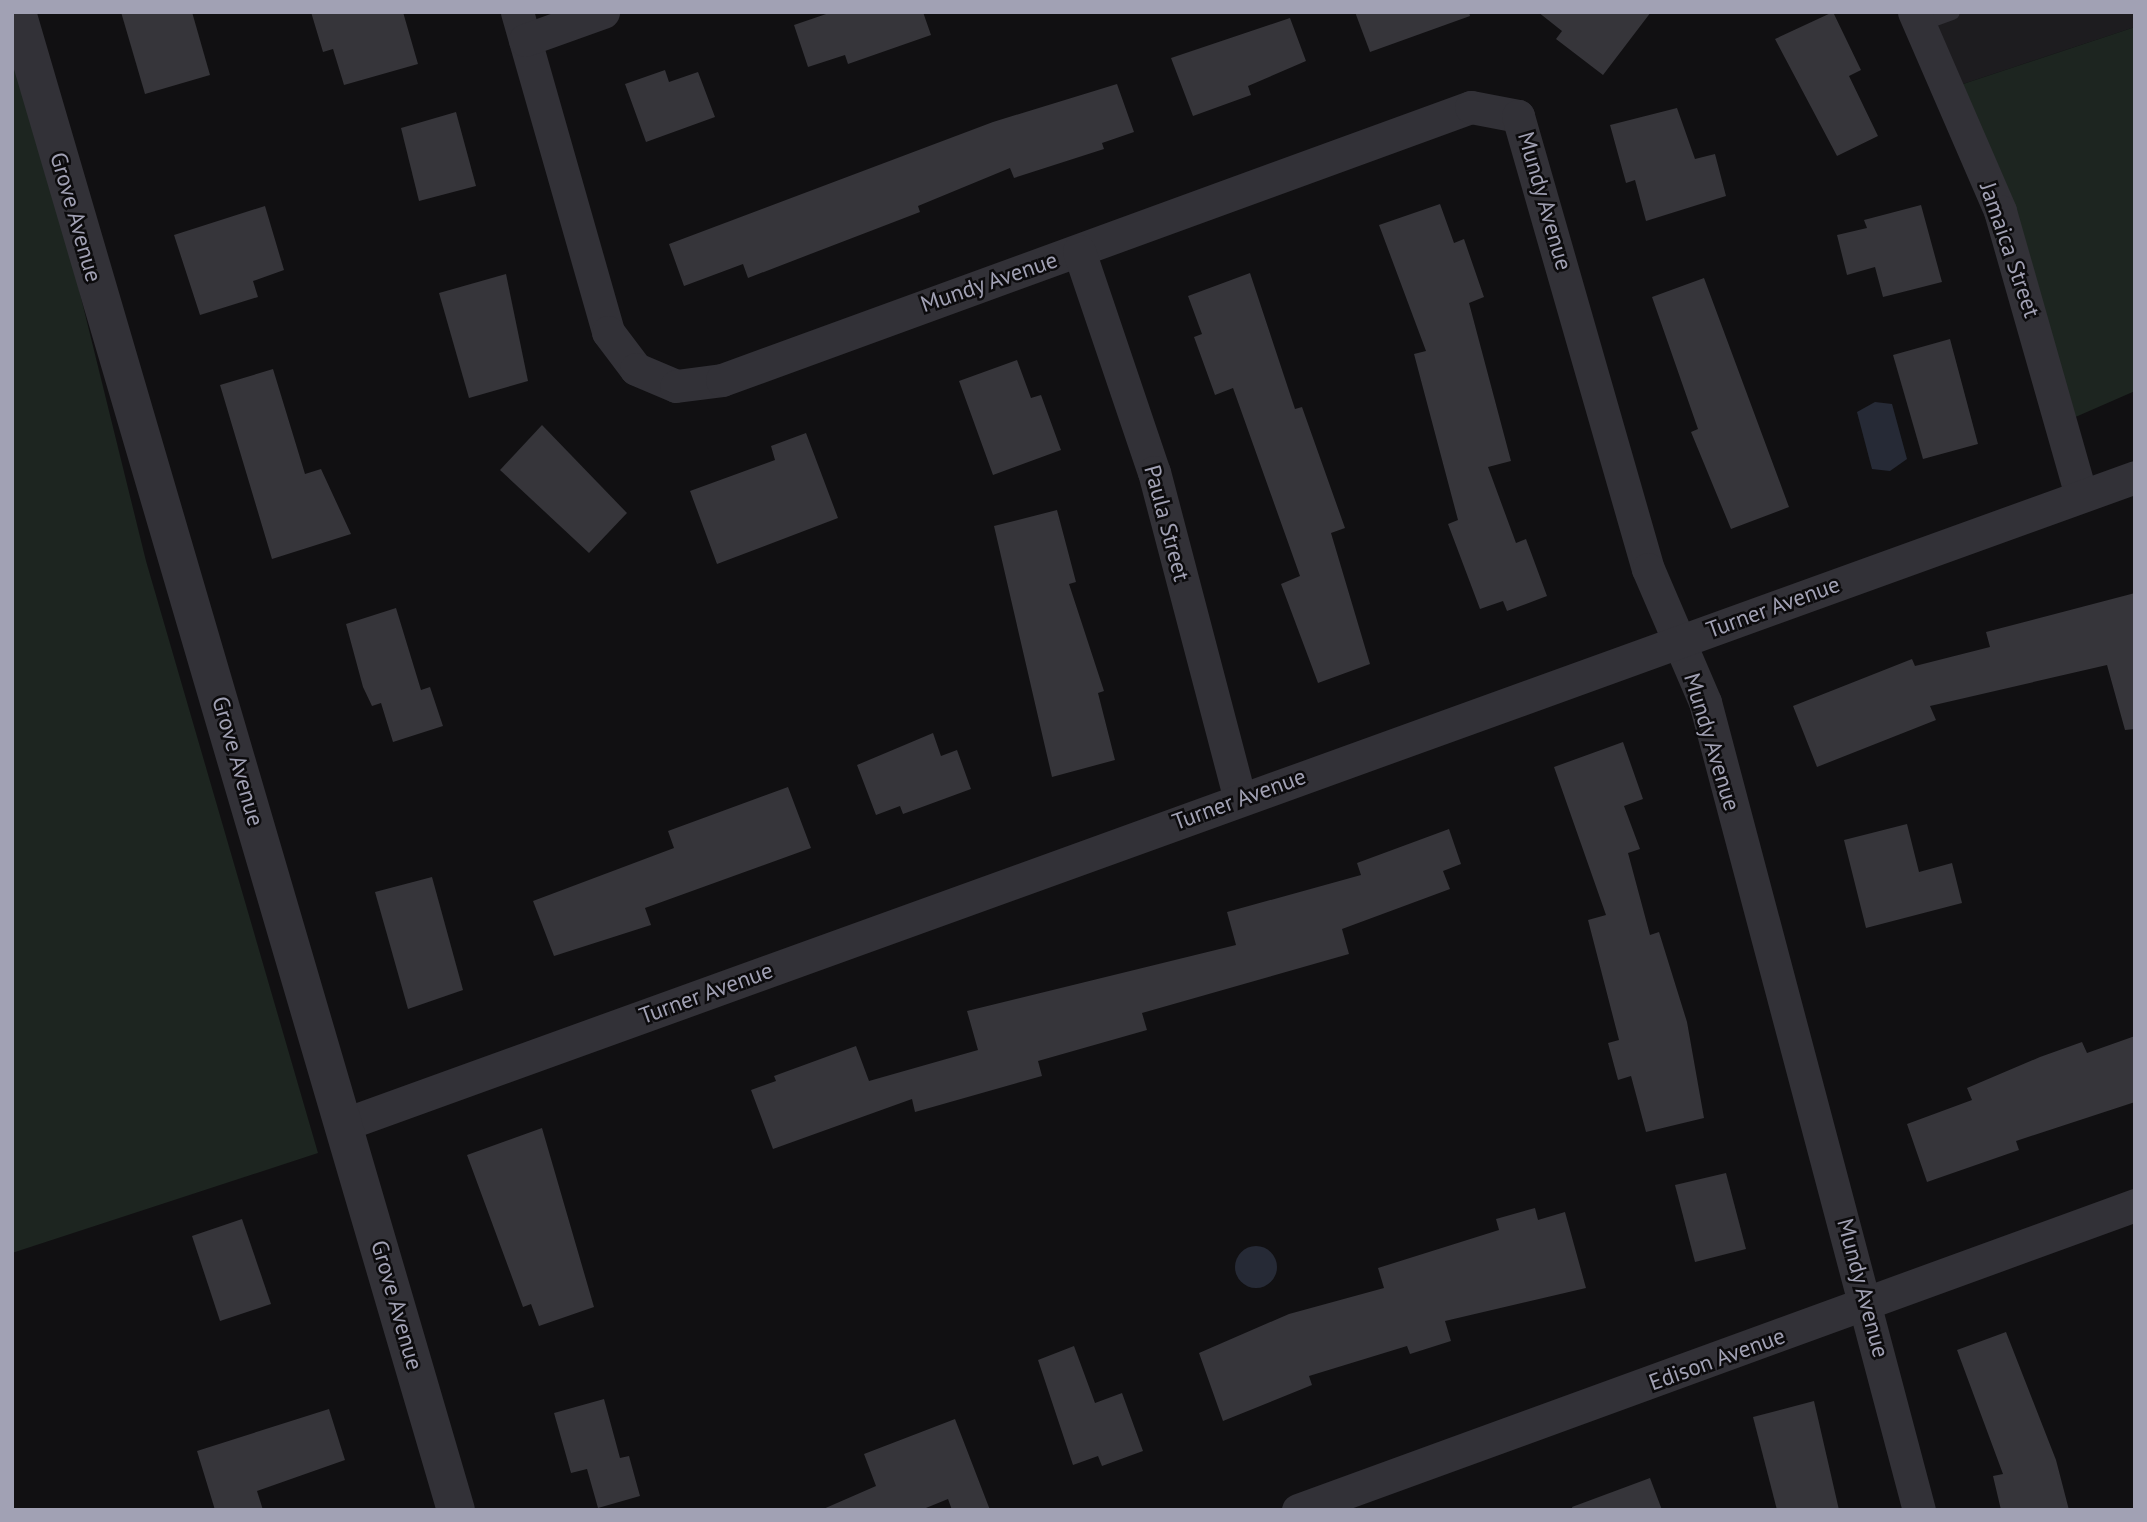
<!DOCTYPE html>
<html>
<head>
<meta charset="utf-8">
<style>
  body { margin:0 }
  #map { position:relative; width:2147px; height:1522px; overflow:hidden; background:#111012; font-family:"PT Sans",sans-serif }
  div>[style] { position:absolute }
  .built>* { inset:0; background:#1d1c1f }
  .green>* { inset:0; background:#1d2520 }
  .water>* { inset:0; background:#262a36 }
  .round { border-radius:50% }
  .building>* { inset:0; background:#36353a }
  .service>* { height:16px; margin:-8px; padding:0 8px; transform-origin:8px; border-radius:8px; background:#323137 }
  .minor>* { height:33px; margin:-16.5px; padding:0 16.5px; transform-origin:16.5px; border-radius:16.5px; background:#323137 }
  .tertiary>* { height:38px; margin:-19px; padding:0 19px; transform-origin:19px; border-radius:19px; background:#323137 }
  span { translate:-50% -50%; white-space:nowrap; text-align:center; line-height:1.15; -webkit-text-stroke:5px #0c0b0d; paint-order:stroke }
  .street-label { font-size:23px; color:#a1a1b4 }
  .frame { position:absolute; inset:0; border:14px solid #a1a1b4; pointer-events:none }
</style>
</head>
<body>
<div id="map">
  <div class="built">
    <div style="clip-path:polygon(1913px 12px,2135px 12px,2135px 27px,1948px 89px)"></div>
  </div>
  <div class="green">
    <div style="clip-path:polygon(12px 18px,146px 561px,318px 1153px,12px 1253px)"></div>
    <div style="clip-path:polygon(2135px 27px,2135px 391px,2064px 422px,1948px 89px)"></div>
  </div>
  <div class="water">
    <div style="clip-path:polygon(1875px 402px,1892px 404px,1907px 459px,1890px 471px,1872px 469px,1857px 412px)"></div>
    <div class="round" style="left:1235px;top:1246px;width:42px;height:42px"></div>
  </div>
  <div class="building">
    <div style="clip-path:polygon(121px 12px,192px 12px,210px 75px,145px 94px)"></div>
    <div style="clip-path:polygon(311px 12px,403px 12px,418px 64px,344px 85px,333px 49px,323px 52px)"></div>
    <div style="clip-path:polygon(832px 12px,923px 12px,931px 35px,848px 64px,845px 55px,808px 67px,794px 25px)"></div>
    <div style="clip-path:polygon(1355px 12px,1469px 12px,1470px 16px,1370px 52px)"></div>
    <div style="clip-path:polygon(1538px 12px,1651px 12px,1603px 75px,1556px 39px,1562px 31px)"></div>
    <div style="clip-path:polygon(1833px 12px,1861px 70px,1849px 76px,1878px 136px,1837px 156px,1775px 39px)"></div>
    <div style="clip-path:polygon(1290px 18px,1306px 61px,1248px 86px,1251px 95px,1193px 116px,1171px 58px)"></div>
    <div style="clip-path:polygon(665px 70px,669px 82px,698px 72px,715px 117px,646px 142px,625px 84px)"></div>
    <div style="clip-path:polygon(1117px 84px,1134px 132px,1102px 143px,1104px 149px,1014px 178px,1010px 168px,918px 206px,920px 212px,748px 278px,743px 264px,684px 286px,669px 244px,993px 122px)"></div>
    <div style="clip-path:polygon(1677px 108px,1695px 159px,1715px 154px,1726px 196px,1646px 221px,1635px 180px,1626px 183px,1610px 125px)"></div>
    <div style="clip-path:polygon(456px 112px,476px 186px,419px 201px,401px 128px)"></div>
    <div style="clip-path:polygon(1440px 204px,1454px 243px,1464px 239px,1484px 297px,1469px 303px,1511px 461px,1488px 467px,1516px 543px,1526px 539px,1547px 596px,1507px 611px,1503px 601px,1480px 609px,1448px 524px,1458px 520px,1414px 354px,1426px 351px,1379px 225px)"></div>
    <div style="clip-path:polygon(1921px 205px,1942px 282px,1883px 297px,1875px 267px,1847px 275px,1837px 235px,1867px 228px,1864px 220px)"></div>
    <div style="clip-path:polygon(265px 206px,284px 270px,253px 281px,258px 297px,200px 315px,174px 235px)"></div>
    <div style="clip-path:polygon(1250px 273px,1295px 409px,1302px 407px,1345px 528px,1331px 533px,1370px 664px,1318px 683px,1281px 584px,1300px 576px,1233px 388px,1215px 395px,1194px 337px,1202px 334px,1188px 296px)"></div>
    <div style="clip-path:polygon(506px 274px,528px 381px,469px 398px,439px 293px)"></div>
    <div style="clip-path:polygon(1704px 278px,1789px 507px,1731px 529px,1691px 432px,1698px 429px,1652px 297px)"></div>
    <div style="clip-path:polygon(1950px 339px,1978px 444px,1923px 459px,1893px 355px)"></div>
    <div style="clip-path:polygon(1017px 360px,1031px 398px,1041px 395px,1061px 450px,993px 475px,959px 381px)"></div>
    <div style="clip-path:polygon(273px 369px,305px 474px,321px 469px,351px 534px,272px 559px,220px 385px)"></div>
    <div style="clip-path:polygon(542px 425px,627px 513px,589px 553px,500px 470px)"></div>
    <div style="clip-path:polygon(806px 433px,838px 518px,717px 564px,690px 491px,775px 460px,771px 446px)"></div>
    <div style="clip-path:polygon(1057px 510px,1076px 582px,1069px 584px,1104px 691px,1098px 693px,1115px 760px,1052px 777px,994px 526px)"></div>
    <div style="clip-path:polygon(2135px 593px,2135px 729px,2125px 730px,2107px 665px,1930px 706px,1936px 720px,1817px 767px,1793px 706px,1912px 659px,1915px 666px,1990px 647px,1986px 632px)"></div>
    <div style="clip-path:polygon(396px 608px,421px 690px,430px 687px,443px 726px,393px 742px,381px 703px,372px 706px,363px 687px,346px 624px)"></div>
    <div style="clip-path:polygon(933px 733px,941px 756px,957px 750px,971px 789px,903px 814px,900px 806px,876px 815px,857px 765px)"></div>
    <div style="clip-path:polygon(1623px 742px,1643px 799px,1624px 806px,1640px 849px,1628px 853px,1650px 935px,1659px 932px,1687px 1022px,1704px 1118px,1646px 1132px,1631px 1076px,1618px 1080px,1608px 1043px,1619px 1040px,1588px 920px,1606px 915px,1554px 767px)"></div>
    <div style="clip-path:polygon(788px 787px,811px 848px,645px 908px,651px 925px,554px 956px,533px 901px,674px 848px,668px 831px)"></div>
    <div style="clip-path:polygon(1907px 824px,1919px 872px,1952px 863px,1962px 903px,1866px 928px,1844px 840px)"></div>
    <div style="clip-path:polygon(1449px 829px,1461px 864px,1443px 871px,1450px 889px,1342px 929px,1349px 954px,1142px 1013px,1147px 1030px,1038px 1061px,1042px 1076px,915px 1112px,912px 1099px,773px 1149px,751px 1090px,776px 1081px,774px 1076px,856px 1046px,869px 1081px,978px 1050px,967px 1011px,1236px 945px,1227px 912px,1361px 875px,1357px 863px)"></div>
    <div style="clip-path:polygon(432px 877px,463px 990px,408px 1009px,375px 892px)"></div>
    <div style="clip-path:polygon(2135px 1036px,2135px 1102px,2016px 1141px,2019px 1150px,1927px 1182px,1907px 1124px,1972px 1100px,1967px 1088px,2040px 1057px,2082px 1042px,2087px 1053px)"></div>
    <div style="clip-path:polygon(542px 1128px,594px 1307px,539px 1326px,531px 1304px,523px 1307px,467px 1155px)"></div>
    <div style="clip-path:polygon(1726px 1173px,1746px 1249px,1695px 1262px,1675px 1185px)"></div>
    <div style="clip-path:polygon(1535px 1208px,1538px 1220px,1565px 1212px,1586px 1288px,1445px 1321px,1451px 1341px,1410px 1354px,1407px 1346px,1309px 1376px,1312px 1385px,1223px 1421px,1199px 1353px,1289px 1314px,1384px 1288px,1378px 1268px,1499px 1230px,1496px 1219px)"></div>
    <div style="clip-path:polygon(242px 1219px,271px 1304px,220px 1321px,192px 1236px)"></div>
    <div style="clip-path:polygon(2006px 1332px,2056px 1460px,2069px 1510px,2001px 1510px,1993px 1476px,2003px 1474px,1957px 1350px)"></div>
    <div style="clip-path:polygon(1074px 1346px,1095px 1403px,1122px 1393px,1143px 1451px,1102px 1466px,1098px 1456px,1073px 1465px,1038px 1360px)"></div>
    <div style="clip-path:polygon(604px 1399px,620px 1458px,629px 1456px,640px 1496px,598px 1508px,587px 1469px,571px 1473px,554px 1413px)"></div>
    <div style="clip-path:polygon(1814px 1401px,1839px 1510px,1777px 1510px,1753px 1417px)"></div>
    <div style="clip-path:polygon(329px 1409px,345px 1460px,257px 1491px,263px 1510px,215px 1510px,197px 1451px)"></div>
    <div style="clip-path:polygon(955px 1419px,990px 1510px,952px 1510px,948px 1499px,921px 1510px,821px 1510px,876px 1486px,864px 1454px)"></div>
    <div style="clip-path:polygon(1650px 1478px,1662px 1510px,1573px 1510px,1572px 1507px)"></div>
  </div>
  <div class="service">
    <div style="left:1919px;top:24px;width:35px;rotate:-20deg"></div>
  </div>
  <div class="minor">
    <div style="left:517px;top:12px;width:333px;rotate:74.1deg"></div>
    <div style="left:608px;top:332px;width:46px;rotate:52.9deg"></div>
    <div style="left:636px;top:369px;width:43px;rotate:23deg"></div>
    <div style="left:676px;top:386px;width:46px;rotate:-7.4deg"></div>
    <div style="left:722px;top:380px;width:797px;rotate:-20.03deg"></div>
    <div style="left:1471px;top:107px;width:48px;rotate:10.8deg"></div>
    <div style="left:1518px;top:116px;width:471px;rotate:74deg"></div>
    <div style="left:1648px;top:569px;width:145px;rotate:66.8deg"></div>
    <div style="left:1705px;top:702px;width:836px;rotate:75.17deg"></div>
    <div style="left:1914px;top:12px;width:217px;rotate:66.6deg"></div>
    <div style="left:2000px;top:211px;width:296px;rotate:74.1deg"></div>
    <div style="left:525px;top:40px;width:83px;rotate:-19.7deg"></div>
    <div style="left:1079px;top:251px;width:233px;rotate:71.3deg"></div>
    <div style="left:1154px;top:472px;width:338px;rotate:75.3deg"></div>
    <div style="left:345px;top:1124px;width:1903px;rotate:-19.87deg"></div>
    <div style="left:1298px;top:1510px;width:891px;rotate:-20.02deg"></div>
  </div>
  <div class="tertiary">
    <div style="left:17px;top:12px;width:1561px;rotate:73.67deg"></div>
  </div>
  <div class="street-label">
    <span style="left:1545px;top:201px;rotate:74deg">Mundy Avenue</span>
    <span style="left:76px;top:217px;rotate:74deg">Grove Avenue</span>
    <span style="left:2010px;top:250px;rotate:71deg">Jamaica Street</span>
    <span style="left:989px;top:282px;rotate:-19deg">Mundy Avenue</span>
    <span style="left:1167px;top:523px;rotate:75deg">Paula Street</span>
    <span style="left:1773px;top:607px;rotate:-20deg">Turner Avenue</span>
    <span style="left:1712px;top:742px;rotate:73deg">Mundy Avenue</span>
    <span style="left:238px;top:761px;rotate:74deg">Grove Avenue</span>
    <span style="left:1239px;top:799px;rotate:-20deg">Turner Avenue</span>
    <span style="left:706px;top:993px;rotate:-20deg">Turner Avenue</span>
    <span style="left:1863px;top:1288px;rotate:75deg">Mundy Avenue</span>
    <span style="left:397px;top:1305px;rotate:74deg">Grove Avenue</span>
    <span style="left:1717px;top:1359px;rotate:-20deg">Edison Avenue</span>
  </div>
  <div class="frame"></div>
</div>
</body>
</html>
